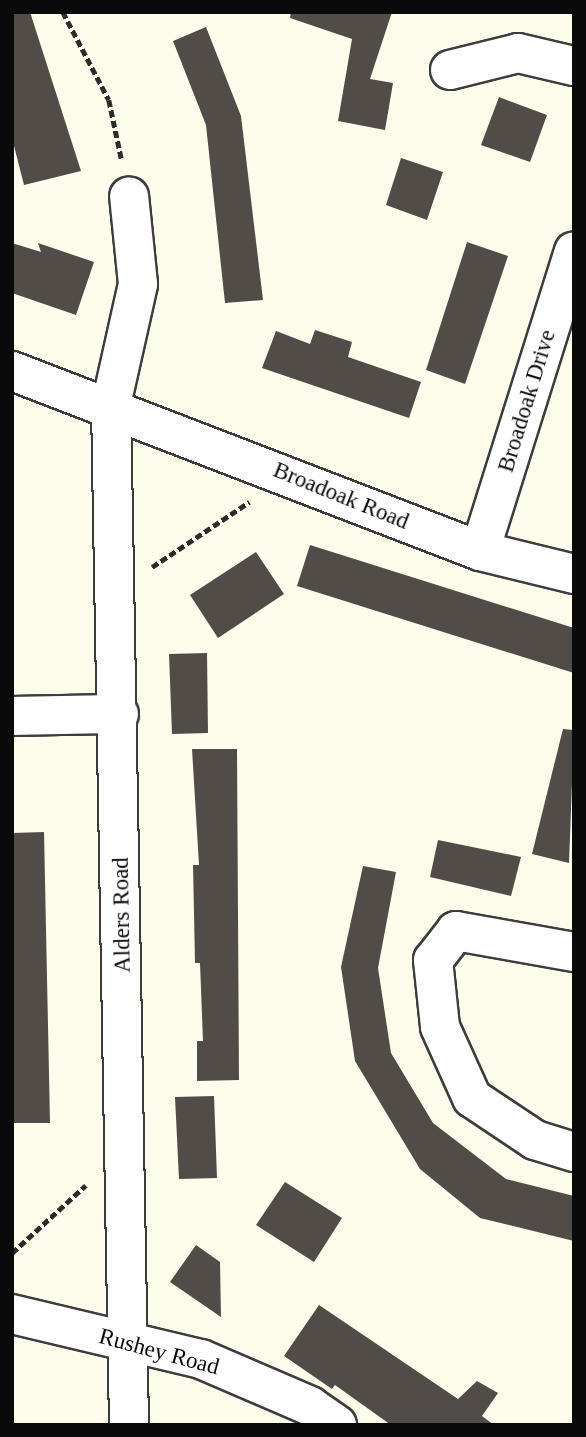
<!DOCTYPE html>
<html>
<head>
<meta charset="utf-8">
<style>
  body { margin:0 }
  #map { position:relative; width:586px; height:1437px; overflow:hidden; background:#fdfbe9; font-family:"Times New Roman",serif }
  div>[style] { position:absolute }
  .building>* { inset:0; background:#514c47 }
  .path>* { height:4.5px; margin-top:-2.25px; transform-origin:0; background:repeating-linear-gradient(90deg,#2c2c2c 0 7px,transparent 0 10.5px) }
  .roads { filter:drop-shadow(2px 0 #3d3d3d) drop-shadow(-2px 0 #3d3d3d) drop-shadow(0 2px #3d3d3d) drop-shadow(0 -2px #3d3d3d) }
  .street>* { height:38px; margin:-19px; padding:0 19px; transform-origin:19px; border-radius:19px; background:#fff }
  span { translate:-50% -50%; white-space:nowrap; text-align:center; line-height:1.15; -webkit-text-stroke:7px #fff; paint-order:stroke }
  .street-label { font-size:23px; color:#0a0a0a }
  .frame { position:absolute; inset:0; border:14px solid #0a0a0a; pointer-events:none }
</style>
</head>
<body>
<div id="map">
  <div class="building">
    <div style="clip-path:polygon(12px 12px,30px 12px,81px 171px,24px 185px,12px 138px)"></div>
    <div style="clip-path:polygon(291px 12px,392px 12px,370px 79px,393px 83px,385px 130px,338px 121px,352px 39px,290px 18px)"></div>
    <div style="clip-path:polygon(206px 27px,241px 116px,263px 300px,225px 303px,206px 125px,173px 41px)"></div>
    <div style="clip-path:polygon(499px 97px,547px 115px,530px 162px,481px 145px)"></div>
    <div style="clip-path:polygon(401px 158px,443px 172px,427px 220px,386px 205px)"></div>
    <div style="clip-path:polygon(467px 242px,508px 256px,465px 384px,426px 370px)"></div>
    <div style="clip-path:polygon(12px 243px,41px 252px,38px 243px,94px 262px,76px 315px,12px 293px)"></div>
    <div style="clip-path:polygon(315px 330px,352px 342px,348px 357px,421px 382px,409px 418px,262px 368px,276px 331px,310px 344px)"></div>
    <div style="clip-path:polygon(310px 545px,574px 628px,574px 673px,297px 586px)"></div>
    <div style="clip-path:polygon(256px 552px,284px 594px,218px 638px,190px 595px)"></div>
    <div style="clip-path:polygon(207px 653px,208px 733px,172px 734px,169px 654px)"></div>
    <div style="clip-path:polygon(563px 729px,574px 730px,569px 863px,532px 854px)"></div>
    <div style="clip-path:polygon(192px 749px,237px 749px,239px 1080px,197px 1081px,197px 1041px,203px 1041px,200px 963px,195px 963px,193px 865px,199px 865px)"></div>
    <div style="clip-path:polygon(44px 832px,50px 1123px,12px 1123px,12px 833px)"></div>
    <div style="clip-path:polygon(438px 840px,521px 857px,511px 896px,430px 877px)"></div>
    <div style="clip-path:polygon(363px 866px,396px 872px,378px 968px,391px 1053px,433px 1123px,506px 1179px,574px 1196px,574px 1241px,480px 1218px,420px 1169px,355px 1061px,341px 967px)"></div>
    <div style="clip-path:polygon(214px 1096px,217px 1178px,179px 1179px,175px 1097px)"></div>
    <div style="clip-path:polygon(285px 1182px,342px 1218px,314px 1262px,256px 1225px)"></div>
    <div style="clip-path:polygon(196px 1245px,220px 1262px,221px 1317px,170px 1282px)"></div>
    <div style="clip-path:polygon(319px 1305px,458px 1399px,477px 1381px,498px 1393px,482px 1416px,494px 1425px,391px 1425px,335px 1385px,332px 1389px,284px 1356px)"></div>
  </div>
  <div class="path">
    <div style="left:63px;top:12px;width:99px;rotate:62.4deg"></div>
    <div style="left:109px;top:100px;width:62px;rotate:78deg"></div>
    <div style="left:152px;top:567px;width:117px;rotate:-33.8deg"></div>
    <div style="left:12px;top:1253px;width:100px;rotate:-42.6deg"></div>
  </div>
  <div class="roads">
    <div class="street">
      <div style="left:450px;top:70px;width:70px;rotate:-14deg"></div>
      <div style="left:518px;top:53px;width:57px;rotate:13.1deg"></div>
      <div style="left:12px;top:371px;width:501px;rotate:21.04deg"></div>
      <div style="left:480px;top:551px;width:97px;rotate:13.7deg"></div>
      <div style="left:480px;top:551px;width:314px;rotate:-72.6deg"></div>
      <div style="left:12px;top:716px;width:107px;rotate:-1.1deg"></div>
      <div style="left:574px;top:952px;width:120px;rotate:-169.9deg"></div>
      <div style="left:456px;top:931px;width:37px;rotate:128deg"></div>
      <div style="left:433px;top:960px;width:67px;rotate:84deg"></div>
      <div style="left:440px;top:1027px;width:78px;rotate:65.7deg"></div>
      <div style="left:472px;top:1098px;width:76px;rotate:33.7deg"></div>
      <div style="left:535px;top:1140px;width:41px;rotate:17.1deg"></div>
      <div style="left:12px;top:1314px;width:194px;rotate:13.4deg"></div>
      <div style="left:201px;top:1359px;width:119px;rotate:23.3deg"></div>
      <div style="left:310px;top:1406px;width:33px;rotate:35deg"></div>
      <div style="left:129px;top:1425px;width:1020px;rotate:-91.01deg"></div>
      <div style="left:111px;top:405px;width:124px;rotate:-77.4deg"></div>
      <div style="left:138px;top:284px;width:88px;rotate:-95.8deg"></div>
    </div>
  </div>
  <div class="street-label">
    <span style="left:527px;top:401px;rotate:-73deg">Broadoak Drive</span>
    <span style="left:341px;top:496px;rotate:22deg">Broadoak Road</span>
    <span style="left:122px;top:915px;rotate:-91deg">Alders Road</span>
    <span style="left:159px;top:1352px;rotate:15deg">Rushey Road</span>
  </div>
  <div class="frame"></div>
</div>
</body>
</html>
